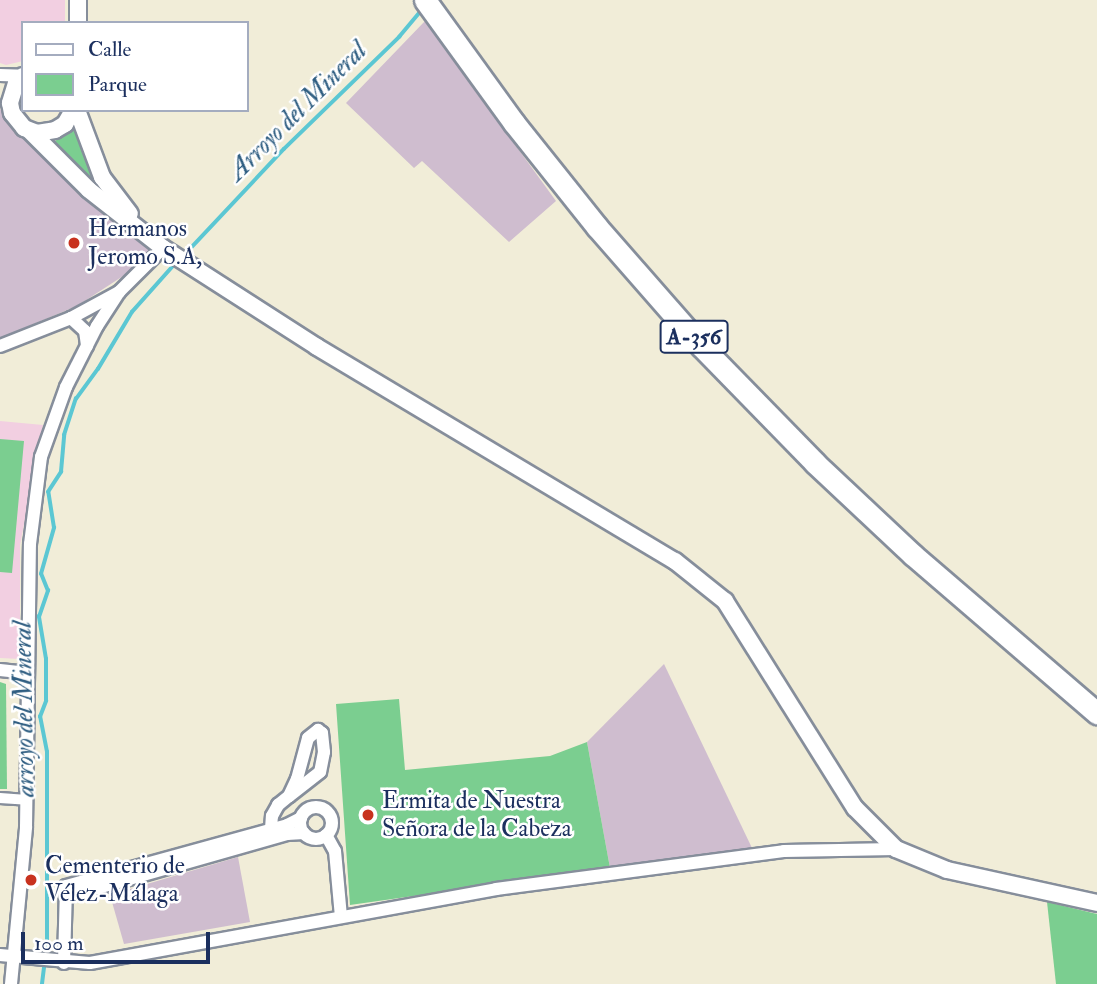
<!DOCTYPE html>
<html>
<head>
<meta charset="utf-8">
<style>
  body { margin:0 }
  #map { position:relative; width:1097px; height:984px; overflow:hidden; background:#f1edd8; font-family:"IM FELL Double Pica",serif }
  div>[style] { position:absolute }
  .built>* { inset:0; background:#f2cfe1 }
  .industrial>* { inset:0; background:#cfbdcf }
  .green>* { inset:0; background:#7bce90 }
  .stream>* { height:3.5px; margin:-1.75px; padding:0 1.75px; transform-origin:1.75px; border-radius:1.75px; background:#5bc7d3 }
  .roads { filter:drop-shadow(2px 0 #868e9b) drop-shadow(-2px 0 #868e9b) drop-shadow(0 2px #868e9b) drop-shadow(0 -2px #868e9b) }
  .pedestrian>* { height:10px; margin:-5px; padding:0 5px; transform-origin:5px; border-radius:5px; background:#fff }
  .minor>* { height:12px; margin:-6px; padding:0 6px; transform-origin:6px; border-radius:6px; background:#fff }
  .minor>.ring { margin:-6px; padding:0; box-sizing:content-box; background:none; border:12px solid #fff; border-radius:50% }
  .tertiary>* { height:16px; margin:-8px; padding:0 8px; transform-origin:8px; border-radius:8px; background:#fff }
  .primary>* { height:21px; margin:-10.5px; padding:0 10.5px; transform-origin:10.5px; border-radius:10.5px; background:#fff }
  .dots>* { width:19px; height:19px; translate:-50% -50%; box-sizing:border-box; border:4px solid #fff; border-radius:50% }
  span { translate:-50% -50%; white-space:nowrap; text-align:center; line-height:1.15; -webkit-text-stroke:5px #fff; paint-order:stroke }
  .shield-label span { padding:2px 5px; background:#fff; border:2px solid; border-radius:5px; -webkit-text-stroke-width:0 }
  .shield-label { font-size:23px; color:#1b2f5e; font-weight:700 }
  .poi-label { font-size:24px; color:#1b2f5e }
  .left { translate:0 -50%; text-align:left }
  .water-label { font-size:26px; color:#2e5d81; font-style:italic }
  .legend { position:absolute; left:21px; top:21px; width:228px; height:91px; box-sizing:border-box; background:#fff; border:2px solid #a4acbf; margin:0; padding:9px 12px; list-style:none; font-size:21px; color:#1b2f5e }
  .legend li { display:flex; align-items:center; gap:14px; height:35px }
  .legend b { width:35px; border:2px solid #a4acbf }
  .scale { position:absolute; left:21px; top:932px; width:189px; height:32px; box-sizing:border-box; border:4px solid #1b2f5e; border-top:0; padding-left:9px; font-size:21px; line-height:24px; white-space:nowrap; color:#1b2f5e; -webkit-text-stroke:5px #fff; paint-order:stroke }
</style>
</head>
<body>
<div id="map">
  <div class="built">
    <div style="clip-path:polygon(0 0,65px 0,65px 22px,23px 23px,23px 61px,6px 65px,0 63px)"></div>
    <div style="clip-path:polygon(0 421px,43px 425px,20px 545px,20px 659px,0 658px)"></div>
  </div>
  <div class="industrial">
    <div style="clip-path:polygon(425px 21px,556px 201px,509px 242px,422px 161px,414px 168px,346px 103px)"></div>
    <div style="clip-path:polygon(0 109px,69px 178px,149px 243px,150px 249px,149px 257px,140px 265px,77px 306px,0 338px)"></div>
    <div style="clip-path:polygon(664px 664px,752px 848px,610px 868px,587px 742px)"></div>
    <div style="clip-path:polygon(238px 857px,250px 922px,124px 944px,110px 895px)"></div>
  </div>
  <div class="green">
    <div style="clip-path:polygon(75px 128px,98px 185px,97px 187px,52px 143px)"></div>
    <div style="clip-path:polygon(0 439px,24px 441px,12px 573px,0 572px)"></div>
    <div style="clip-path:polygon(0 682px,6px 684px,7px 789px,0 789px)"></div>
    <div style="clip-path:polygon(399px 699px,405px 770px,550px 756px,587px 742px,610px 868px,350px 905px,336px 704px)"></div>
    <div style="clip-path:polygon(1047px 902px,1097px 914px,1097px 984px,1056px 984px)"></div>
  </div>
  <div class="stream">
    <div style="left:190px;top:249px;width:137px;rotate:-46.8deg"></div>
    <div style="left:284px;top:149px;width:161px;rotate:-44.2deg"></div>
    <div style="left:399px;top:37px;width:35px;rotate:-50deg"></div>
    <div style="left:42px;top:984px;width:38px;rotate:-83deg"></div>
    <div style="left:47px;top:946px;width:194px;rotate:-90deg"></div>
    <div style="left:47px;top:752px;width:36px;rotate:-101deg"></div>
    <div style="left:40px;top:717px;width:17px;rotate:-69deg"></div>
    <div style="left:46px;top:701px;width:42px;rotate:-90deg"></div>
    <div style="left:46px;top:659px;width:43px;rotate:-99.5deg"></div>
    <div style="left:39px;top:617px;width:28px;rotate:-71deg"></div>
    <div style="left:48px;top:591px;width:18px;rotate:-112deg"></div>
    <div style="left:41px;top:574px;width:48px;rotate:-74.2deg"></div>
    <div style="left:54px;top:528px;width:36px;rotate:-99deg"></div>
    <div style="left:48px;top:492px;width:24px;rotate:-57deg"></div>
    <div style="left:61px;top:472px;width:37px;rotate:-85deg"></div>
    <div style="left:64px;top:435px;width:38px;rotate:-72deg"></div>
    <div style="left:76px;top:399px;width:37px;rotate:-54deg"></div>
    <div style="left:98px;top:369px;width:66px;rotate:-59.2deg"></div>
    <div style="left:132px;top:312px;width:62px;rotate:-48.3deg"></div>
  </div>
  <div class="roads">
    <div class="pedestrian">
      <div style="left:0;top:798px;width:27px;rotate:4deg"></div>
    </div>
    <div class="minor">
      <div style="left:0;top:75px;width:23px;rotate:2deg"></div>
      <div style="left:71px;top:318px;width:19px;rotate:43deg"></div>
      <div style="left:85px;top:331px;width:15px;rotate:82deg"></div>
      <div style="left:0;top:346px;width:76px;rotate:-21.5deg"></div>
      <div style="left:71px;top:318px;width:55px;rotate:-28.4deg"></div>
      <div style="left:119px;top:292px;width:62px;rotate:-45deg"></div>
      <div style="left:0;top:670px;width:28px;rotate:6deg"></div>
      <div class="ring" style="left:300px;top:807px;width:20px;height:20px"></div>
      <div style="left:271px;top:829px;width:13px;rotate:-86deg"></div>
      <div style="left:272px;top:816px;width:13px;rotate:-61deg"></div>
      <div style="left:278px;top:805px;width:14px;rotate:-39deg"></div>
      <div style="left:289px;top:796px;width:19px;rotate:-65deg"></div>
      <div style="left:297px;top:779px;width:42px;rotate:-75deg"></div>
      <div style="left:308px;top:738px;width:13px;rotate:-39deg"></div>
      <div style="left:318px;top:730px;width:5px;rotate:37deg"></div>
      <div style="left:322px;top:733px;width:19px;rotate:84deg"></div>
      <div style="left:324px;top:752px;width:20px;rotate:101deg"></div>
      <div style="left:320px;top:772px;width:39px;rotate:142deg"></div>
      <div style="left:326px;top:835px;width:18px;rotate:61deg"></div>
      <div style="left:335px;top:851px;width:66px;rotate:84.8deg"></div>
      <div style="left:66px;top:897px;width:230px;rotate:-15.9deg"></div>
      <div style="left:287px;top:834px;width:17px;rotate:-3deg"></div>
      <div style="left:0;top:955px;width:90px;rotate:5.1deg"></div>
      <div style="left:90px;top:963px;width:413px;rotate:-10.3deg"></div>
      <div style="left:496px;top:889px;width:290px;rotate:-7.5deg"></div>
      <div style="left:784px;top:851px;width:112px;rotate:-1deg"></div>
      <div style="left:64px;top:963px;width:77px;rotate:-88.5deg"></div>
      <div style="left:66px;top:886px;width:229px;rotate:-15.4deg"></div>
      <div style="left:287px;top:825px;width:16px;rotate:-27deg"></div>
      <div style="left:11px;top:984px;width:158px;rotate:-84.5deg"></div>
      <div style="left:26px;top:827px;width:283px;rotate:-89.2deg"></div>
      <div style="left:30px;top:544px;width:88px;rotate:-82.8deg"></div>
      <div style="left:41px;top:457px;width:74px;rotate:-70.3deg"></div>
      <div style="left:66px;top:387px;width:68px;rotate:-63.1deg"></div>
      <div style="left:97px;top:326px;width:40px;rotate:-57.1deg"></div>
    </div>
    <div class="tertiary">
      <div style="left:78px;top:23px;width:23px;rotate:-90deg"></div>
      <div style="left:23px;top:76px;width:10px;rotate:135deg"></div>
      <div style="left:16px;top:83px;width:21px;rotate:107deg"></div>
      <div style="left:10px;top:103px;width:10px;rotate:79deg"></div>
      <div style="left:12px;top:113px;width:19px;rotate:51deg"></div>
      <div style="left:24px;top:128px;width:14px;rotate:21deg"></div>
      <div style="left:37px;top:133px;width:18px;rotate:-9deg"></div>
      <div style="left:55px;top:130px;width:12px;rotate:-31deg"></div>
      <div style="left:65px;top:124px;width:16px;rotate:-60deg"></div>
      <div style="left:77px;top:110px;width:72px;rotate:69.5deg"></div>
      <div style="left:102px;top:177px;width:46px;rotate:52.9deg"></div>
      <div style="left:30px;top:131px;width:83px;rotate:45deg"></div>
      <div style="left:89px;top:190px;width:94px;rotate:38.1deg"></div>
      <div style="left:163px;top:248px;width:183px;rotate:32.7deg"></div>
      <div style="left:317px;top:347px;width:417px;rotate:30.9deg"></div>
      <div style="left:675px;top:561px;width:64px;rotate:38.7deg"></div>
      <div style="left:725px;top:601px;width:244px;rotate:57.9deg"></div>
      <div style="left:855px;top:808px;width:58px;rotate:45deg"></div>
      <div style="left:896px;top:849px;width:55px;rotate:22.4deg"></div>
      <div style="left:947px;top:870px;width:154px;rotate:12.4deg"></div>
    </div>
    <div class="primary">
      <div style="left:425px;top:0;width:152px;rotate:54.1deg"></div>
      <div style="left:514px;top:123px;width:133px;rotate:51.4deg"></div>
      <div style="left:597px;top:227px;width:158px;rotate:48.8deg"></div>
      <div style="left:701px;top:346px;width:163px;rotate:45.7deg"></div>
      <div style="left:815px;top:463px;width:134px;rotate:43.2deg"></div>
      <div style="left:913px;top:555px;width:243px;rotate:40.7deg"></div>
    </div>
  </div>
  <div class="dots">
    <div style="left:74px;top:243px;background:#c8321e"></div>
    <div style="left:368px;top:815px;background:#c8321e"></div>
    <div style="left:31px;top:880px;background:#c8321e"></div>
  </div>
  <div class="shield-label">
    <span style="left:694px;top:337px">A-356</span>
  </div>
  <div class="poi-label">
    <span class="left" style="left:88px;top:243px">Hermanos<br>Jeromo S.A,</span>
    <span class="left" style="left:382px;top:815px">Ermita de Nuestra<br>Señora de la Cabeza</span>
    <span class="left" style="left:45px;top:880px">Cementerio de<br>Vélez-Málaga</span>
  </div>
  <div class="water-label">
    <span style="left:298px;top:112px;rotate:-45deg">Arroyo del Mineral</span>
    <span style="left:25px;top:709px;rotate:-91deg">arroyo del Mineral</span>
  </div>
  <ul class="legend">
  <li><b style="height:9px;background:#fff"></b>Calle</li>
  <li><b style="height:19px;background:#7bce90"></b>Parque</li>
  </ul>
  <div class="scale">100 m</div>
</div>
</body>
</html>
